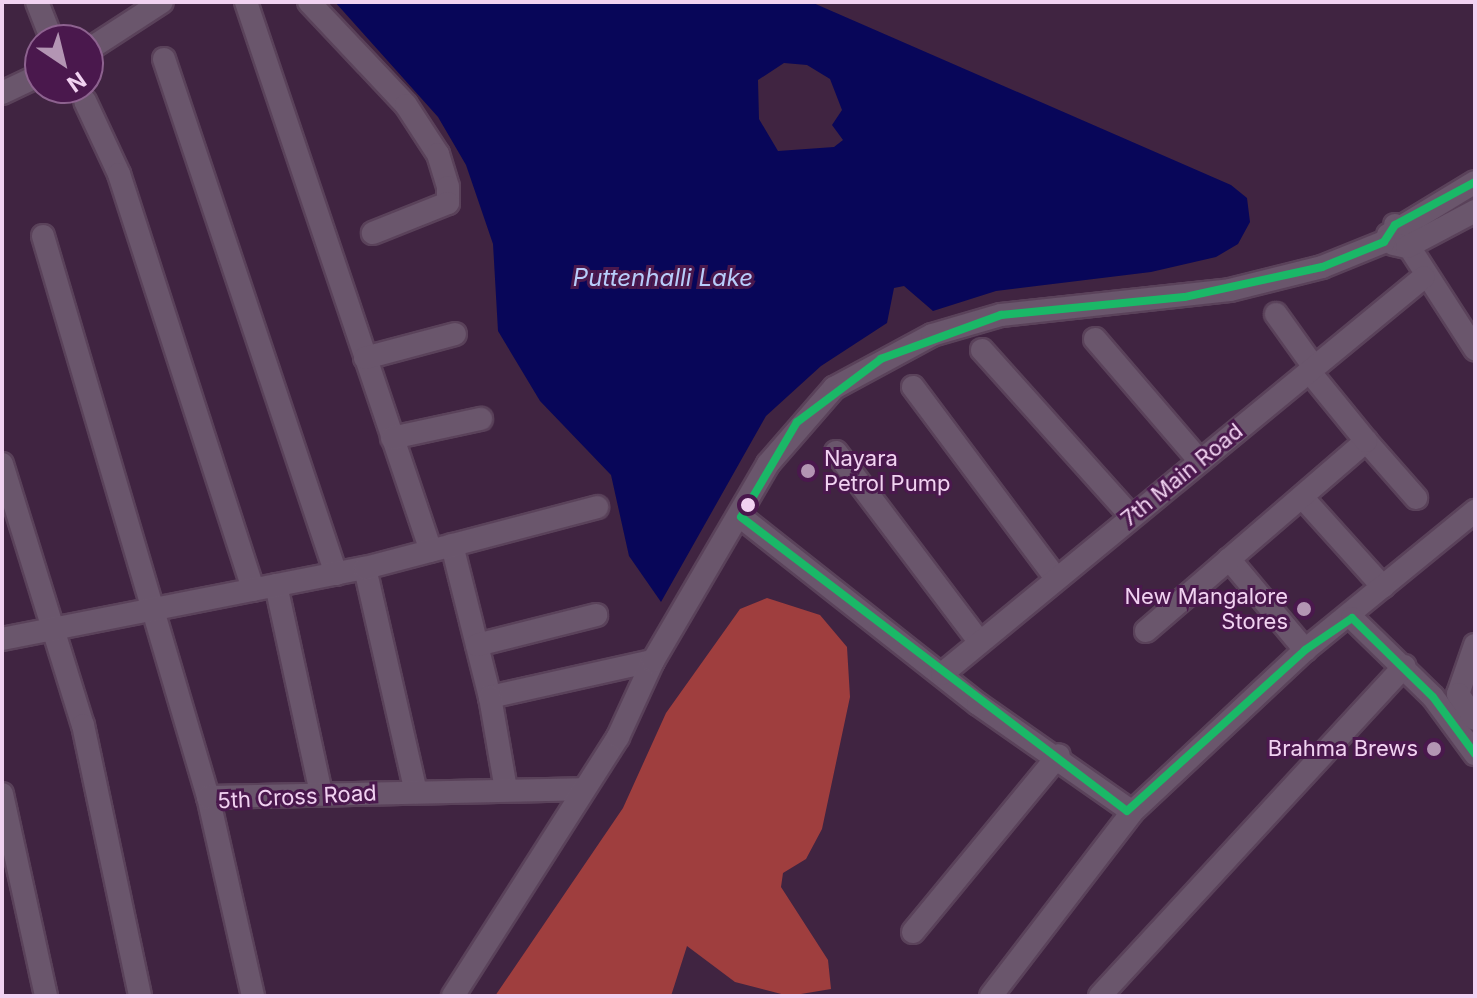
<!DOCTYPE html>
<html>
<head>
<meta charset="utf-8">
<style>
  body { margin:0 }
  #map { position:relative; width:1477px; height:998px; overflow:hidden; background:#402441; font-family:Inter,sans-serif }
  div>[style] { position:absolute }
  .forest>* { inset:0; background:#9f3e3e }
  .water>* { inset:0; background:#080659 }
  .roads { filter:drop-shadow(2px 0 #5a425a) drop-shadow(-2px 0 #5a425a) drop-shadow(0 2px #5a425a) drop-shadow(0 -2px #5a425a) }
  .minor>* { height:22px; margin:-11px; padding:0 11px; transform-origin:11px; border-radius:11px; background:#6a566c }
  .bus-1>* { height:8px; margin:-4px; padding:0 4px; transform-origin:4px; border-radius:4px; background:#1ab867 }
  .dots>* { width:22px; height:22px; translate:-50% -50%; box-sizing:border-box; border:4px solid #4a184d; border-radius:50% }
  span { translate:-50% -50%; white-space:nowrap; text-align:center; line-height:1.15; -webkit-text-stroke:6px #4a184d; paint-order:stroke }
  .poi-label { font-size:22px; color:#f1d2f1 }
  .left { translate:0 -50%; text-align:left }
  .right { translate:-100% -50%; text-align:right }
  .street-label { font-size:22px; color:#f1d2f1 }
  .water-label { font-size:24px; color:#b7ccfa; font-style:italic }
  .frame { position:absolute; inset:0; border:4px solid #f1d2f1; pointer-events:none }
  .north { position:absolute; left:24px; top:24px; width:80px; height:80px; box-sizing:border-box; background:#4a184d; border:2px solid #8d628f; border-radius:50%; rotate:145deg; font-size:22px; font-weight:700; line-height:32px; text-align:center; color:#f1d2f1 }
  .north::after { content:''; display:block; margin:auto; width:28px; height:36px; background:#b395b3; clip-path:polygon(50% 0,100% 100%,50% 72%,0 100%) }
</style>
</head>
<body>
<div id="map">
  <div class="forest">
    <div style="clip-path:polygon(767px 598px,820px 615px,847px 647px,850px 697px,822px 829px,806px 859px,783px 873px,781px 887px,828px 960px,831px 989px,789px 996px,735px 982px,687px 946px,671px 996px,495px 996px,623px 808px,666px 713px,740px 609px)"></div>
  </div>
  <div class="water">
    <div style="clip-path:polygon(evenodd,335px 2px,811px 2px,1231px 185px,1247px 198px,1250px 222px,1238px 244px,1216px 257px,1151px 272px,996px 291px,933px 311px,904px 286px,894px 288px,887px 323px,821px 366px,766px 416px,661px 602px,629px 556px,611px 475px,540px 401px,498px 331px,493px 244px,466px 165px,438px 117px,335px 2px,784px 63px,807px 65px,830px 79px,842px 110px,832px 125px,843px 140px,834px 147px,778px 151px,759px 119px,758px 80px,784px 63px)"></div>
  </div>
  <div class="roads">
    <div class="minor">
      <div style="left:37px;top:2px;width:41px;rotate:68.5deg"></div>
      <div style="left:246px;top:2px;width:579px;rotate:71.38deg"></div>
      <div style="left:309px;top:2px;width:141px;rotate:46.7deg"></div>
      <div style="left:406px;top:105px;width:59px;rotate:56.9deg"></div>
      <div style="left:438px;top:154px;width:34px;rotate:73deg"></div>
      <div style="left:448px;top:187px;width:16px;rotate:90deg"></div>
      <div style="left:448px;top:203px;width:81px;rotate:158.2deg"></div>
      <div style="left:88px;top:50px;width:88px;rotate:-33deg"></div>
      <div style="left:164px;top:59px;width:543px;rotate:71.53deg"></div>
      <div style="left:2px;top:93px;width:42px;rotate:-25.3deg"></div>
      <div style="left:85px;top:101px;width:81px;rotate:65deg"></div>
      <div style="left:119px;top:174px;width:437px;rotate:72.1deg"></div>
      <div style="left:1395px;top:225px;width:148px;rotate:57.2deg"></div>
      <div style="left:1388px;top:235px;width:102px;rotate:-31.3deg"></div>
      <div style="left:43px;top:236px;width:585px;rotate:73.61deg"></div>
      <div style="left:1393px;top:244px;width:14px;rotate:12deg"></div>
      <div style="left:1407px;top:247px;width:77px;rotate:-27.9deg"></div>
      <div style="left:1276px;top:314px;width:65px;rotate:54.4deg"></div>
      <div style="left:1095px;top:339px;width:160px;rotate:49.3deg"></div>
      <div style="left:982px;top:350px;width:223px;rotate:48.1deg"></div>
      <div style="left:365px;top:358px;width:93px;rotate:-14.9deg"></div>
      <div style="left:913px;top:387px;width:239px;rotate:53.2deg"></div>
      <div style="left:392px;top:438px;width:91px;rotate:-12.1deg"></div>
      <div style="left:1366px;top:441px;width:76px;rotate:48.7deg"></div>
      <div style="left:836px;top:452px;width:237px;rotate:52.9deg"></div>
      <div style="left:2px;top:464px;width:273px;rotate:72.8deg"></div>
      <div style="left:83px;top:725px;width:277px;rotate:78.1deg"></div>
      <div style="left:1302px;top:497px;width:121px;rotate:48deg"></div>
      <div style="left:741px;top:517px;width:302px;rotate:38.3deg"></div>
      <div style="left:978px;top:704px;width:188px;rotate:35deg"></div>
      <div style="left:1132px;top:812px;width:237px;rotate:-43.1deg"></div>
      <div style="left:1305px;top:650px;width:220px;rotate:-39.3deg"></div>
      <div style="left:452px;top:545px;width:157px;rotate:76deg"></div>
      <div style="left:490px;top:697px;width:167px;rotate:-12.5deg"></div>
      <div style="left:1229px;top:559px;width:119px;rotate:50.1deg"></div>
      <div style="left:365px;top:568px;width:230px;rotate:77.2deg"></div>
      <div style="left:276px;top:585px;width:214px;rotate:77.8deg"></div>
      <div style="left:1352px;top:618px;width:113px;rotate:44.3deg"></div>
      <div style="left:1433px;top:697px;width:71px;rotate:53.6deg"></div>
      <div style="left:1146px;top:631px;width:291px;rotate:-40.8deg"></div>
      <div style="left:1366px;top:441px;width:90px;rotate:-129.2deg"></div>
      <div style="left:2px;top:639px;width:370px;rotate:-11.1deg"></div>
      <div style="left:365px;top:568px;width:240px;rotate:-14.7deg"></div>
      <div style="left:477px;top:645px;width:123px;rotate:-14.1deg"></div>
      <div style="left:1475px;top:645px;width:52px;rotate:109.1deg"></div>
      <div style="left:1458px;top:694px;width:30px;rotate:56deg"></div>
      <div style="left:942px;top:674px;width:624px;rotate:-39.48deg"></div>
      <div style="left:490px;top:697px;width:94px;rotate:80.2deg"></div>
      <div style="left:2px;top:794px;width:207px;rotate:77.7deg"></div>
      <div style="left:913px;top:932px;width:229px;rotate:-50.5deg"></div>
      <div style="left:253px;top:996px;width:204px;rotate:-102.7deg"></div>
      <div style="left:208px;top:797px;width:376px;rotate:-1.2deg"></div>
      <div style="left:453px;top:996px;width:307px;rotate:-57.5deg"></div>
      <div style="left:618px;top:737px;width:84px;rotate:-65.3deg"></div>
      <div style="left:653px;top:661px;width:228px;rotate:-59.7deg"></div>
      <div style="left:768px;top:464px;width:101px;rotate:-49deg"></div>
      <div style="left:834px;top:388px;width:111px;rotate:-28.4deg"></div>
      <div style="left:932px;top:335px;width:72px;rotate:-16.2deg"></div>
      <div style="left:1001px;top:315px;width:230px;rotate:-6.2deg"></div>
      <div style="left:1230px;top:290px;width:95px;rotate:-14deg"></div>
      <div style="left:1322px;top:267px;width:67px;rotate:-22deg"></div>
      <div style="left:991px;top:996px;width:232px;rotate:-52.5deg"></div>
      <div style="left:1100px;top:996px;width:449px;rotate:-47.3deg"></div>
    </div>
  </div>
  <div class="bus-1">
    <div style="left:1475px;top:182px;width:91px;rotate:151.7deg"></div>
    <div style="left:1395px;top:225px;width:20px;rotate:123deg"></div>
    <div style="left:1384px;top:242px;width:67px;rotate:158deg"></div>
    <div style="left:1322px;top:267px;width:141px;rotate:167.7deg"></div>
    <div style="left:1184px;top:297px;width:184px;rotate:174.4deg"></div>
    <div style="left:1001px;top:315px;width:128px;rotate:159.9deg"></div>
    <div style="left:881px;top:359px;width:105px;rotate:143.1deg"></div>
    <div style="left:797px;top:422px;width:110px;rotate:120.5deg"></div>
    <div style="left:741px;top:517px;width:485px;rotate:37.3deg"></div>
    <div style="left:1127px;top:811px;width:240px;rotate:-42.1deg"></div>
    <div style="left:1305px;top:650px;width:57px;rotate:-34.2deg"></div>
    <div style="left:1352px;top:618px;width:113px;rotate:44.3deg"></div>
    <div style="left:1433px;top:697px;width:71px;rotate:53.6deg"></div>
  </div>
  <div class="dots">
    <div style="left:808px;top:471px;background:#b395b3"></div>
    <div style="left:748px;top:505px;background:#f1d2f1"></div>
    <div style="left:1304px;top:609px;background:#b395b3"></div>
    <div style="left:1434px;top:749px;background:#b395b3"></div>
  </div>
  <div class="poi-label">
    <span class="left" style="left:824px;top:471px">Nayara<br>Petrol Pump</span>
    <span class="right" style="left:1288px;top:609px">New Mangalore<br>Stores</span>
    <span class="right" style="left:1418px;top:749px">Brahma Brews</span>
  </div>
  <div class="street-label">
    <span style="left:1182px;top:475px;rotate:-39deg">7th Main Road</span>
    <span style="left:297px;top:797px;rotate:-3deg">5th Cross Road</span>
  </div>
  <div class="water-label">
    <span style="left:663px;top:278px">Puttenhalli Lake</span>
  </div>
  <div class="frame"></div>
  <div class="north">N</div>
</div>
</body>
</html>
